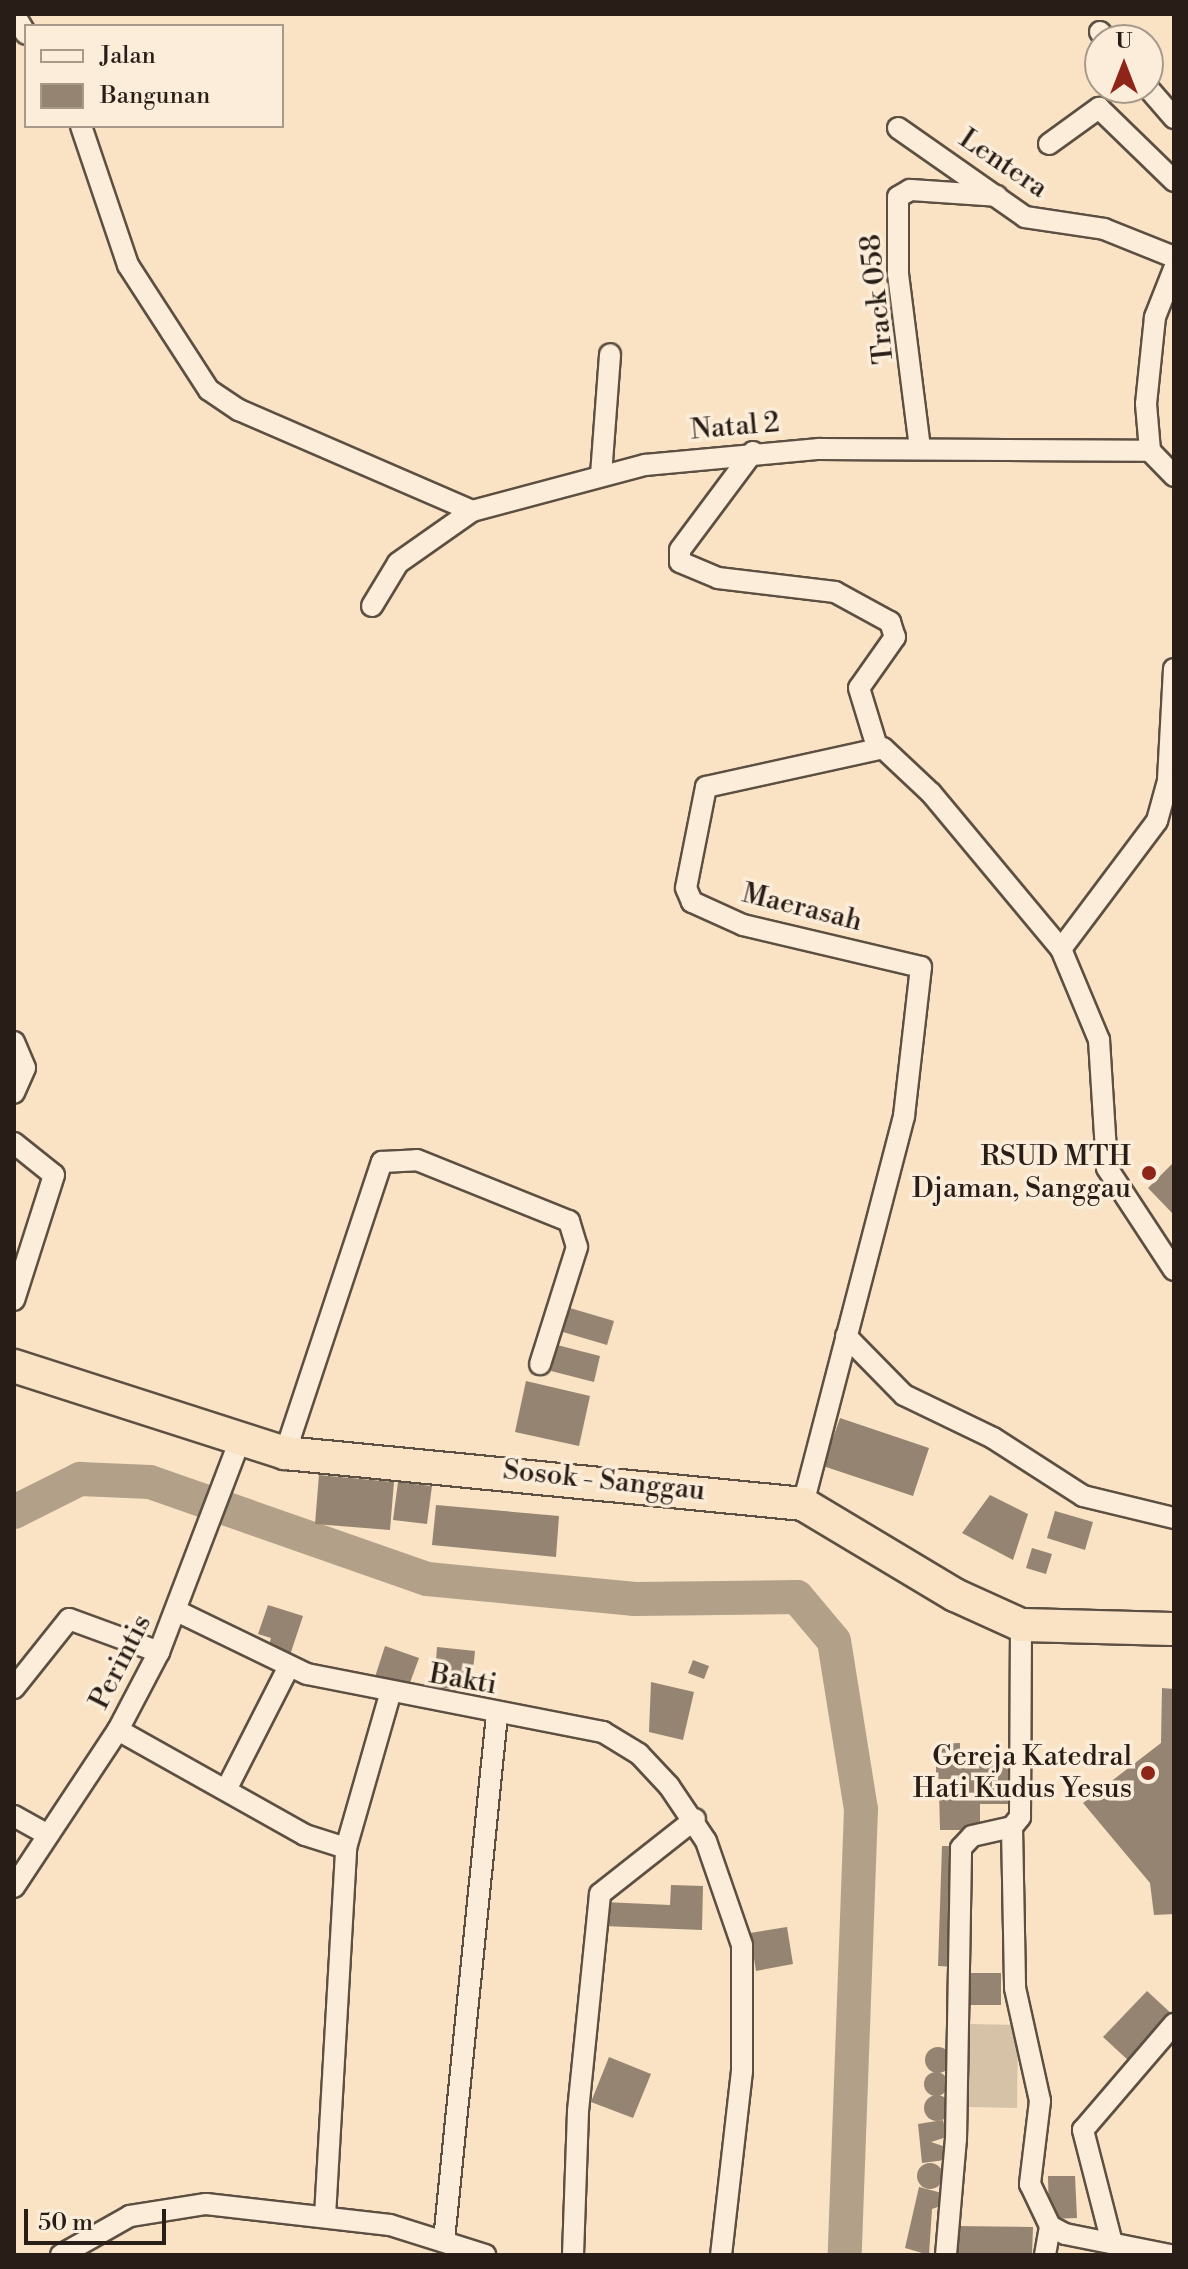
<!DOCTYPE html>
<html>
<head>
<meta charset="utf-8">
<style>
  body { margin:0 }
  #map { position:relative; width:1188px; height:2269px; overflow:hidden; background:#f9e3c4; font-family:"Libre Bodoni",serif }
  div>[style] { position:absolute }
  .green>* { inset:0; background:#d6c2a7 }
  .river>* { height:34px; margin:-17px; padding:0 17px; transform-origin:17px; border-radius:17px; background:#b2a089 }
  .building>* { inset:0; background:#958471 }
  .round { border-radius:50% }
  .roads { filter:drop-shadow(2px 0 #5d4f42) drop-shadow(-2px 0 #5d4f42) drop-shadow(0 2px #5d4f42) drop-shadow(0 -2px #5d4f42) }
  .minor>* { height:20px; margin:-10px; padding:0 10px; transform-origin:10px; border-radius:10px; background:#fbedd9 }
  .trunk>* { height:32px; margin:-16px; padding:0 16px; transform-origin:16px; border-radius:16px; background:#f9e3c4 }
  .dots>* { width:22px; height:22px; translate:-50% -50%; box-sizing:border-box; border:4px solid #fbedd9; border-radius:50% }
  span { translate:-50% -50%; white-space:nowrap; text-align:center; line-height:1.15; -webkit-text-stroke:7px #fbedd9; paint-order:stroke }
  .street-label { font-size:28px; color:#291e17 }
  .poi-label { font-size:28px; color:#291e17 }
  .right { translate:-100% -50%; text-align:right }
  .frame { position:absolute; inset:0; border:16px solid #291e17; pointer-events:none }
  .legend { position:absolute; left:24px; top:24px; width:260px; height:104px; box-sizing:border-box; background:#fbedd9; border:2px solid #a79a8b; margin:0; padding:10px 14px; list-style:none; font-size:24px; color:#291e17 }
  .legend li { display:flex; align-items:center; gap:16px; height:40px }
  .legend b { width:40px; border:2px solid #a79a8b }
  .north { position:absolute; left:1084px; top:24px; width:80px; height:80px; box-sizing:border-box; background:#fbedd9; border:2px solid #a79a8b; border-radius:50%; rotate:0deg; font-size:22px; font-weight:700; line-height:32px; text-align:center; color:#291e17 }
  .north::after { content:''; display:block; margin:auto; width:28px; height:36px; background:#8f2418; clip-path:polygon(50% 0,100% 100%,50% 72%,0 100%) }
  .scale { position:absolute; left:24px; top:2209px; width:142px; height:36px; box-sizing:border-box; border:4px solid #291e17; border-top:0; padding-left:10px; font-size:24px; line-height:28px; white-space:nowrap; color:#291e17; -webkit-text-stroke:6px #fbedd9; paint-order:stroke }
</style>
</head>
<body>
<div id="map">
  <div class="green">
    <div style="clip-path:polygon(970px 2024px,1018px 2025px,1017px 2108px,968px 2107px)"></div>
  </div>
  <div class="river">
    <div style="left:14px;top:1512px;width:74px;rotate:-26.6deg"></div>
    <div style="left:80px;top:1479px;width:70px;rotate:2.5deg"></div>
    <div style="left:150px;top:1482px;width:293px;rotate:19.3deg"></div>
    <div style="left:427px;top:1579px;width:209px;rotate:5.5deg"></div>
    <div style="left:635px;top:1599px;width:162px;rotate:-0.7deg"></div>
    <div style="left:797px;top:1597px;width:57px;rotate:49.9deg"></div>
    <div style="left:834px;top:1641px;width:170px;rotate:80.9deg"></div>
    <div style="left:861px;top:1809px;width:446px;rotate:92.1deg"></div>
  </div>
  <div class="building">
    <div style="clip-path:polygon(1174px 1162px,1174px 1215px,1148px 1188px)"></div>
    <div style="clip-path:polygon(570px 1308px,614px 1321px,607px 1345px,563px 1332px)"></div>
    <div style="clip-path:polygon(557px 1345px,600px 1356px,594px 1382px,551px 1371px)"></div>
    <div style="clip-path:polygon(526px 1381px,590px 1396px,579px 1446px,515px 1432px)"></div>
    <div style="clip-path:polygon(840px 1418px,929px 1448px,913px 1496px,823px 1466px)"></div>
    <div style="clip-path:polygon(319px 1475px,394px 1482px,390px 1530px,315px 1524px)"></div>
    <div style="clip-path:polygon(398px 1482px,432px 1486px,427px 1524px,393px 1520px)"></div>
    <div style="clip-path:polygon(990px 1495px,1028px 1514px,1013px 1560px,962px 1533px)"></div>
    <div style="clip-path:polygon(436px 1505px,559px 1516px,556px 1557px,432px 1545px)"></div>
    <div style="clip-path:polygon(1055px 1511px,1093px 1522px,1085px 1550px,1047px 1538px)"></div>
    <div style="clip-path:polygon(1032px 1548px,1052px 1554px,1046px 1574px,1026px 1568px)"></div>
    <div style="clip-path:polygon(268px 1605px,303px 1616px,289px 1658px,267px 1651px,271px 1638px,258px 1634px)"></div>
    <div style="clip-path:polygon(385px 1646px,419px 1658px,407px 1691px,374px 1680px)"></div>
    <div style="clip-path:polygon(437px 1647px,475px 1651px,471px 1691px,434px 1687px)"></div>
    <div style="clip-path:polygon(693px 1660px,709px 1666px,704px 1679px,688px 1673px)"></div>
    <div style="clip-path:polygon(651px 1682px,694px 1692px,683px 1740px,649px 1732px)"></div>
    <div style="clip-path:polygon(1162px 1688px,1174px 1689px,1174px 1914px,1154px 1915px,1150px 1883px,1083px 1803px,1161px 1743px)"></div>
    <div style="clip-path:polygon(960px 1743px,960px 1751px,1013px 1751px,1013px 1804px,980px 1804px,980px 1830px,940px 1830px,939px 1791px,969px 1791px,969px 1779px,936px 1779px,936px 1744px)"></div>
    <div style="clip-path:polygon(942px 1846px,959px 1846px,955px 1967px,938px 1966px)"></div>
    <div style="clip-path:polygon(671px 1885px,703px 1886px,702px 1930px,603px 1926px,604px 1902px,670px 1905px)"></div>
    <div style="clip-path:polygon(787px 1927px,793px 1964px,756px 1971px,750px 1933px)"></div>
    <div style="clip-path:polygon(957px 1973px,1001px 1973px,1001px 2005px,958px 2005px)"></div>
    <div style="clip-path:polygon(1147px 1991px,1174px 2016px,1130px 2062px,1103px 2037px)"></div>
    <div class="round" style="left:925px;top:2047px;width:26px;height:26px"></div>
    <div style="clip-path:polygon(609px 2057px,651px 2074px,633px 2118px,591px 2102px)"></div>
    <div class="round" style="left:924px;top:2072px;width:24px;height:24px"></div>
    <div class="round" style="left:924px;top:2095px;width:26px;height:26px"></div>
    <div style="clip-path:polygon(943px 2120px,947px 2137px,931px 2142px,946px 2147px,945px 2160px,922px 2163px,918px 2124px)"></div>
    <div class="round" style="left:917px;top:2163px;width:26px;height:26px"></div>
    <div style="clip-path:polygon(1048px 2176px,1075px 2176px,1077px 2218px,1049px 2219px)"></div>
    <div style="clip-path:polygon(919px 2187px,942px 2193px,941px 2206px,932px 2209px,929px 2255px,905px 2248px)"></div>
    <div style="clip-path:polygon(954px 2226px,1033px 2227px,1032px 2255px,953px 2255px)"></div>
  </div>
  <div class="roads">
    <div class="minor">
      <div style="left:14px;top:14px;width:23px;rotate:59deg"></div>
      <div style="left:1100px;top:32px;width:11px;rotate:49deg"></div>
      <div style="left:1148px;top:88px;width:40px;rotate:49deg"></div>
      <div style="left:81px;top:126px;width:147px;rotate:71.3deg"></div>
      <div style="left:128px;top:265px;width:149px;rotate:57.1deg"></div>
      <div style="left:209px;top:390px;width:36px;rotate:34deg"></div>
      <div style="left:239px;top:410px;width:254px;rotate:23.4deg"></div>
      <div style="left:898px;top:128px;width:155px;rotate:35deg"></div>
      <div style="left:1025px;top:217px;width:80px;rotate:8.6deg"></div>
      <div style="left:1104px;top:229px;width:75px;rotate:21.8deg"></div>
      <div style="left:1049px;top:144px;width:62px;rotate:-35.8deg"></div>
      <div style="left:1099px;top:108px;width:105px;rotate:44.2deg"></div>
      <div style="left:1174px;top:269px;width:52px;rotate:111.6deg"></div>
      <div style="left:1155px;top:317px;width:87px;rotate:95.9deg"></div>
      <div style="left:1146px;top:404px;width:47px;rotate:85.1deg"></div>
      <div style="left:1150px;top:451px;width:35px;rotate:46deg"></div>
      <div style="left:920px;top:448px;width:176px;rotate:-97.2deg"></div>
      <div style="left:898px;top:273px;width:76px;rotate:-90deg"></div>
      <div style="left:898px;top:197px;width:14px;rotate:-30deg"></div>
      <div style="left:910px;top:190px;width:87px;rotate:3.9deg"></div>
      <div style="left:753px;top:452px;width:122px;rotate:126.7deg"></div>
      <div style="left:680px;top:550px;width:12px;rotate:90deg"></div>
      <div style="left:680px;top:562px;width:41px;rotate:22.8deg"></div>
      <div style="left:718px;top:578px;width:118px;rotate:6.8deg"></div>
      <div style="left:835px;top:592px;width:63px;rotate:28.6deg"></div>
      <div style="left:890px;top:622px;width:16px;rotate:72deg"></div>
      <div style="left:895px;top:637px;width:62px;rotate:125.2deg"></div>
      <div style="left:859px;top:688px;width:62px;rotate:73deg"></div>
      <div style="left:601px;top:475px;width:121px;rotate:-85.7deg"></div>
      <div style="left:372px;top:606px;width:50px;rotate:-58.8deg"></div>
      <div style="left:398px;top:563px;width:90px;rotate:-35.1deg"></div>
      <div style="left:472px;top:511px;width:179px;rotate:-14.9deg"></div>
      <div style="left:645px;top:465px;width:175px;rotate:-5.3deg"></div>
      <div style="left:819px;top:449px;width:331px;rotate:0.3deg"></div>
      <div style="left:1174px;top:669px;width:112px;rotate:93.1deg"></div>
      <div style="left:1168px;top:781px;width:41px;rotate:105.4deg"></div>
      <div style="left:1157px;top:821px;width:160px;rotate:126.9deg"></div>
      <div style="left:1061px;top:949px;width:99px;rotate:67.3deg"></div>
      <div style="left:1099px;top:1040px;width:128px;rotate:86.4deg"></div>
      <div style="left:1107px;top:1168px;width:122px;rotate:56.7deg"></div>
      <div style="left:14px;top:1042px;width:28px;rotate:67deg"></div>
      <div style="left:25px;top:1068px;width:27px;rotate:114deg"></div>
      <div style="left:14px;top:1143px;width:51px;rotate:38.7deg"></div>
      <div style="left:54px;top:1175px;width:131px;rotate:107.7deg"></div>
      <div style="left:846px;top:1336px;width:83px;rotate:45.5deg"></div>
      <div style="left:904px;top:1395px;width:99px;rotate:25.8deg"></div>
      <div style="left:993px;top:1438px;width:107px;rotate:32.8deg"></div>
      <div style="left:1083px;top:1496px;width:94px;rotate:13.6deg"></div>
      <div style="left:285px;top:1453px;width:307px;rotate:-71.6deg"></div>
      <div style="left:382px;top:1162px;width:35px;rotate:-3deg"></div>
      <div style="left:417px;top:1160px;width:164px;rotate:21.9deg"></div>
      <div style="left:569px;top:1221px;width:27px;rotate:73deg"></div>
      <div style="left:577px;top:1247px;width:123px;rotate:107.5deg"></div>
      <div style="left:803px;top:1504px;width:401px;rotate:-75.4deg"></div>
      <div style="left:904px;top:1116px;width:150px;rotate:-83.5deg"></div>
      <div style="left:921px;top:967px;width:183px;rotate:-166.7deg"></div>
      <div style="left:743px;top:925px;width:56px;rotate:-155.7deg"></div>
      <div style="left:692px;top:902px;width:15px;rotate:-113deg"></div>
      <div style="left:686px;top:888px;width:103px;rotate:-78.8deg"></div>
      <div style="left:706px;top:787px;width:181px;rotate:-12.4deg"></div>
      <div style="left:883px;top:748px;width:66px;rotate:43.2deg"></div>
      <div style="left:931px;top:793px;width:203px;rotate:50.2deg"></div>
      <div style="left:177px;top:1611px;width:144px;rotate:25.9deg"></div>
      <div style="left:307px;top:1674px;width:302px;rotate:11.1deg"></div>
      <div style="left:603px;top:1732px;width:42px;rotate:31.4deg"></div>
      <div style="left:639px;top:1754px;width:44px;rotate:46.8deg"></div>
      <div style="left:669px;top:1786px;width:66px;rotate:56.1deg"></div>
      <div style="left:706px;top:1841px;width:110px;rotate:70.9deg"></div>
      <div style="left:742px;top:1945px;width:126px;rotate:90deg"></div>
      <div style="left:742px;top:2071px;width:185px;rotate:96.5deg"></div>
      <div style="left:14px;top:1688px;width:88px;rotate:-51.4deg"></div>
      <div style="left:69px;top:1619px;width:96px;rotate:20.1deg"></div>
      <div style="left:118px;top:1730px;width:214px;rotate:29.3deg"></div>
      <div style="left:305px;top:1835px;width:43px;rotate:17.6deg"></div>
      <div style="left:228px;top:1786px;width:132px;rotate:-63deg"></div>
      <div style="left:14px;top:1816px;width:39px;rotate:29deg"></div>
      <div style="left:1012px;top:1827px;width:161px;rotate:88.9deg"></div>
      <div style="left:1015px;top:1988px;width:116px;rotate:77.5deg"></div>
      <div style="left:1040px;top:2101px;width:84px;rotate:96.9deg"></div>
      <div style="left:1030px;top:2184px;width:47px;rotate:64.5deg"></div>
      <div style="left:1050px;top:2226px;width:17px;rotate:28deg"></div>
      <div style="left:1065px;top:2234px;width:107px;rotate:11.3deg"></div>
      <div style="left:14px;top:1887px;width:188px;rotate:-56.5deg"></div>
      <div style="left:118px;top:1730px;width:88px;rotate:-62.3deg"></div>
      <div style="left:159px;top:1652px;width:224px;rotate:-69.1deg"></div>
      <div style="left:325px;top:2216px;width:369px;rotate:-86.7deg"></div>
      <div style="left:346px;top:1848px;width:159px;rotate:-74deg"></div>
      <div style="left:444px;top:2240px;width:528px;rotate:-84.24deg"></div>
      <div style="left:1112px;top:2243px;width:117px;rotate:-104.4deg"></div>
      <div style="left:1083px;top:2130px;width:140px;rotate:-49.4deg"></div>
      <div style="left:61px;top:2255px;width:79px;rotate:-29.5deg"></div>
      <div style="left:130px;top:2216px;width:77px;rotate:-9deg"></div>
      <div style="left:206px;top:2204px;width:185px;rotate:6.5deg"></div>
      <div style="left:390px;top:2225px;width:100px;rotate:17.5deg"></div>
      <div style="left:573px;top:2255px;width:144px;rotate:-88deg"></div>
      <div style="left:578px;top:2111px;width:218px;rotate:-84.2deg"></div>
      <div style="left:600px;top:1894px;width:121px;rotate:-38.3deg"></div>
      <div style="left:946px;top:2255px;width:116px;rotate:-85.1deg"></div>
      <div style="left:956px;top:2139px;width:291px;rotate:-89deg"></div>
      <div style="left:961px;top:1848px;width:16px;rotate:-47deg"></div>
      <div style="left:972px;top:1836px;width:41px;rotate:-12.7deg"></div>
      <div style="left:1012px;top:1827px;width:13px;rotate:-51deg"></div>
      <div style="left:1020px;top:1817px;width:192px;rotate:-89.7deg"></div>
      <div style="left:1045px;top:2255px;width:29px;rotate:-80deg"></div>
    </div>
    <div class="trunk">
      <div style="left:14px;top:1366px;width:285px;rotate:17.8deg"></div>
      <div style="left:285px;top:1453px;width:521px;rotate:5.62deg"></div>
      <div style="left:803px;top:1504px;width:177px;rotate:30.9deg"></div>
      <div style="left:955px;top:1595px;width:72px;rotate:24.4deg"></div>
      <div style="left:1021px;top:1625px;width:153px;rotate:1.5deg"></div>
    </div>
  </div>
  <div class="dots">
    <div style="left:1149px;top:1173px;background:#8f2418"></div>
    <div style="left:1148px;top:1773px;background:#8f2418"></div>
  </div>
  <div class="street-label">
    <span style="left:1003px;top:164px;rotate:34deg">Lentera</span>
    <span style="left:878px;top:299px;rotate:-96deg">Track 058</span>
    <span style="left:735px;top:427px;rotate:-5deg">Natal 2</span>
    <span style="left:802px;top:908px;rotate:14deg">Maerasah</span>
    <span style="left:604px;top:1481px;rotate:6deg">Sosok - Sanggau</span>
    <span style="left:121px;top:1662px;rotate:-63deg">Perintis</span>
    <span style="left:463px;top:1680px;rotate:10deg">Bakti</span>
  </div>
  <div class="poi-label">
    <span class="right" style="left:1131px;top:1173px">RSUD MTH<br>Djaman, Sanggau</span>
    <span class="right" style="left:1132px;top:1773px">Gereja Katedral<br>Hati Kudus Yesus</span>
  </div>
  <div class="frame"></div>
  <ul class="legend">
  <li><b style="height:10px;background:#fbedd9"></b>Jalan</li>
  <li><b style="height:22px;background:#958471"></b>Bangunan</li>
  </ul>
  <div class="north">U</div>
  <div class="scale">50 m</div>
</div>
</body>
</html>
